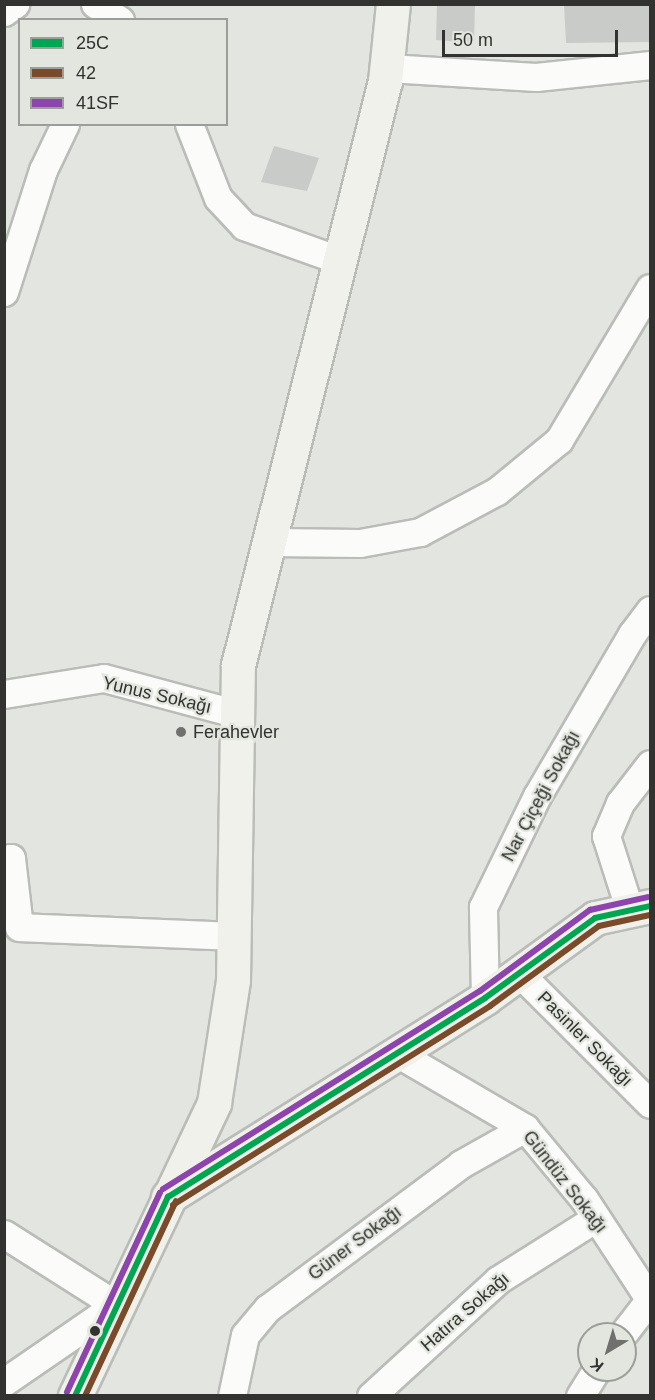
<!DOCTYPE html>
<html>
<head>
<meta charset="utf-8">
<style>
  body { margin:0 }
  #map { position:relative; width:655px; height:1400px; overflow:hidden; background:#e3e5e0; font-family:Helvetica,sans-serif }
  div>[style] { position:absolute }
  .building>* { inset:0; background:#c9cbc8 }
  .roads { filter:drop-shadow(2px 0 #babcb8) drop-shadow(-2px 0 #babcb8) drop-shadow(0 2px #babcb8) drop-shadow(0 -2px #babcb8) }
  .street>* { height:27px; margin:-13.5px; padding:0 13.5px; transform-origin:13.5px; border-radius:13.5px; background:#fbfbfa }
  .secondary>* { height:33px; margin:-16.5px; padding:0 16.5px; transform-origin:16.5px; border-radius:16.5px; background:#f1f1eb }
  .bus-1>* { height:6px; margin:-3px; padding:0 3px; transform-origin:3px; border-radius:3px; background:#00a651 }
  .bus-2>* { height:6px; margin:-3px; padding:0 3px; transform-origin:3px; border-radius:3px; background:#7a4b2a }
  .bus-3>* { height:6px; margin:-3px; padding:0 3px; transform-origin:3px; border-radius:3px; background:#8e44ad }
  .dots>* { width:16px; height:16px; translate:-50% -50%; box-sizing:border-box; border:3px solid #e3e6df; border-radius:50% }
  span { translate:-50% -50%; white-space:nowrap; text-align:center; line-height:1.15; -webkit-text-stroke:4.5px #e3e6df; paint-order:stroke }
  .street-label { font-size:18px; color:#323330 }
  .poi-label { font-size:18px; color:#323330 }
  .left { translate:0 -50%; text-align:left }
  .frame { position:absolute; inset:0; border:6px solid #323330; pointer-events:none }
  .legend { position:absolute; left:18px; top:18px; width:210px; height:108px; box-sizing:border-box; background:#e3e6df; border:2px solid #9c9e99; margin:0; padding:8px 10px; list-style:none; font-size:18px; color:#323330 }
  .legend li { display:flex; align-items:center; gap:12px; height:30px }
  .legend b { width:30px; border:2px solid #9c9e99 }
  .north { position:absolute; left:577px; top:1322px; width:60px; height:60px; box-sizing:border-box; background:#e3e6df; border:2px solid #9c9e99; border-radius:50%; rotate:218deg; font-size:16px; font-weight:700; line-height:24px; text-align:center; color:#323330 }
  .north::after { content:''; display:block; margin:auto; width:21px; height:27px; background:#70716e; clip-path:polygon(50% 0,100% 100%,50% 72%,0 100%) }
  .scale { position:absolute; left:442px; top:30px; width:176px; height:27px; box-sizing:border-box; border:3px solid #323330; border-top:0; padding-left:8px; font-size:18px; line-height:21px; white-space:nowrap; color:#323330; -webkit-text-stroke:4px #e3e6df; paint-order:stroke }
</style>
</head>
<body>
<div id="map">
  <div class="building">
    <div style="clip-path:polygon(437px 4px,475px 4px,474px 43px,436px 40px)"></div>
    <div style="clip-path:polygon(564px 4px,649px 4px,650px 42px,566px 43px)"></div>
    <div style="clip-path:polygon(274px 146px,319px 158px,307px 191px,261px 182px)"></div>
  </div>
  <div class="roads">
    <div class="street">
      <div style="left:95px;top:4px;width:30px;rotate:33deg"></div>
      <div style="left:4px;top:12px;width:14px;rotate:-36deg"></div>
      <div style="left:388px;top:68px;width:148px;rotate:3.5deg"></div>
      <div style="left:536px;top:77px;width:115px;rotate:-6deg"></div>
      <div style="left:189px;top:124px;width:79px;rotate:68.6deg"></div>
      <div style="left:218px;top:198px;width:38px;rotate:47deg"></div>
      <div style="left:244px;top:226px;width:101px;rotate:19.7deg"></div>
      <div style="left:4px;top:292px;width:128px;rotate:-72.3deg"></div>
      <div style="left:43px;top:170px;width:51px;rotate:-64.4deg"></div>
      <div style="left:271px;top:542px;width:89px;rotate:0.6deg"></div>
      <div style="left:360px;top:543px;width:61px;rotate:-10.4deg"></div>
      <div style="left:420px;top:532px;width:87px;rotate:-28deg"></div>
      <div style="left:497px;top:491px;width:80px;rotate:-39.4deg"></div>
      <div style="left:559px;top:440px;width:177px;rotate:-59.1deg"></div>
      <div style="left:4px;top:694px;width:101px;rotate:-9.1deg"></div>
      <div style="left:104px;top:678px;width:139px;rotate:15deg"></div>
      <div style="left:4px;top:860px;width:7px;rotate:-16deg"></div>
      <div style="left:11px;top:858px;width:69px;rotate:83.4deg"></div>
      <div style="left:19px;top:927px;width:215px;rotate:2.4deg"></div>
      <div style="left:630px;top:911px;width:79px;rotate:-107.7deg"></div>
      <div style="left:606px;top:836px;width:36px;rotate:-67deg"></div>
      <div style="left:620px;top:803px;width:49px;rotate:-52.4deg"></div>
      <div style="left:519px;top:973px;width:185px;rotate:45deg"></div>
      <div style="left:485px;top:998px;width:91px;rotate:-91.3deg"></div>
      <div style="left:483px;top:907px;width:123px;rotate:-64.1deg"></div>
      <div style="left:537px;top:796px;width:188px;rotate:-59.6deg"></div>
      <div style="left:632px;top:634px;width:30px;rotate:-53deg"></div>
      <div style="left:395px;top:1052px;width:151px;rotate:30.3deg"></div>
      <div style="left:525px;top:1128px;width:92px;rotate:50.3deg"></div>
      <div style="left:584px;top:1199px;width:121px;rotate:56.8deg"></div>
      <div style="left:4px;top:1234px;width:133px;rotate:32.4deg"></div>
      <div style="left:116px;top:1305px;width:136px;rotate:145.5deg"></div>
      <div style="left:623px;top:1334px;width:44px;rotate:-52.4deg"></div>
      <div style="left:232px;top:1396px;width:62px;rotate:-78deg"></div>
      <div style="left:245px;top:1335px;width:35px;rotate:-50deg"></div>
      <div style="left:268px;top:1308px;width:241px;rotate:-36.7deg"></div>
      <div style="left:461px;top:1164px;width:73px;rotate:-29.4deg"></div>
      <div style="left:371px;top:1396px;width:172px;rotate:-42.4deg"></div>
      <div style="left:498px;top:1280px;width:116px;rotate:-32.3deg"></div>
      <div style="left:580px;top:1396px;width:31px;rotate:-58deg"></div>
    </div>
    <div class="secondary">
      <div style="left:168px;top:1197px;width:374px;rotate:-32.1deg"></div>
      <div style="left:485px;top:998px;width:136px;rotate:-36deg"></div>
      <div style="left:595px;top:918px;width:56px;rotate:-12.3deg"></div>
      <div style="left:75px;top:1396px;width:324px;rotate:-64.6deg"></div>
      <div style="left:214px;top:1103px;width:124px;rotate:-81.2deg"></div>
      <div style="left:233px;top:980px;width:315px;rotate:-89.1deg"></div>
      <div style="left:238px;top:665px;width:602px;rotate:-75.87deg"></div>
      <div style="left:385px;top:81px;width:77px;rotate:-84.1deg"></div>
    </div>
  </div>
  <div class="bus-1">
    <div style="left:168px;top:1197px;width:374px;rotate:-32.1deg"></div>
    <div style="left:485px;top:998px;width:136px;rotate:-36deg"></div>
    <div style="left:595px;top:918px;width:56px;rotate:-12.3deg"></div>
    <div style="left:75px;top:1396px;width:220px;rotate:-65deg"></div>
  </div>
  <div class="bus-2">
    <div style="left:173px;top:1205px;width:374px;rotate:-32.1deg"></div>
    <div style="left:490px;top:1006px;width:135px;rotate:-36.3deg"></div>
    <div style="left:599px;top:926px;width:52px;rotate:-12.2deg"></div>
    <div style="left:85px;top:1396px;width:215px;rotate:-65deg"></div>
  </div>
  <div class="bus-3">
    <div style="left:163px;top:1189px;width:374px;rotate:-32deg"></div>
    <div style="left:480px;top:991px;width:137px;rotate:-36.4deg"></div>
    <div style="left:590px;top:910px;width:59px;rotate:-12.6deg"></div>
    <div style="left:67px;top:1392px;width:220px;rotate:-65deg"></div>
  </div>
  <div class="dots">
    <div style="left:181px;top:732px;background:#70716e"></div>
    <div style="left:95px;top:1331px;background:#323330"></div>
  </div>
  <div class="street-label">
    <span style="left:157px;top:695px;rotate:13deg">Yunus Sokağı</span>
    <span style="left:541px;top:796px;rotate:-62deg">Nar Çiçeği Sokağı</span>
    <span style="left:585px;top:1039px;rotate:45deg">Pasinler Sokağı</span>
    <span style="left:565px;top:1182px;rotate:52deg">Gündüz Sokağı</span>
    <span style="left:355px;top:1243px;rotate:-37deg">Güner Sokağı</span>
    <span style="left:465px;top:1312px;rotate:-41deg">Hatıra Sokağı</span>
  </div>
  <div class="poi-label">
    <span class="left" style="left:193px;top:732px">Ferahevler</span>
  </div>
  <div class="frame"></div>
  <ul class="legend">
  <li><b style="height:8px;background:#00a651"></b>25C</li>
  <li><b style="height:8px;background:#7a4b2a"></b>42</li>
  <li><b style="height:8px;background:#8e44ad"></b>41SF</li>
  </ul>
  <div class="north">K</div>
  <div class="scale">50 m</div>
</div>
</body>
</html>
